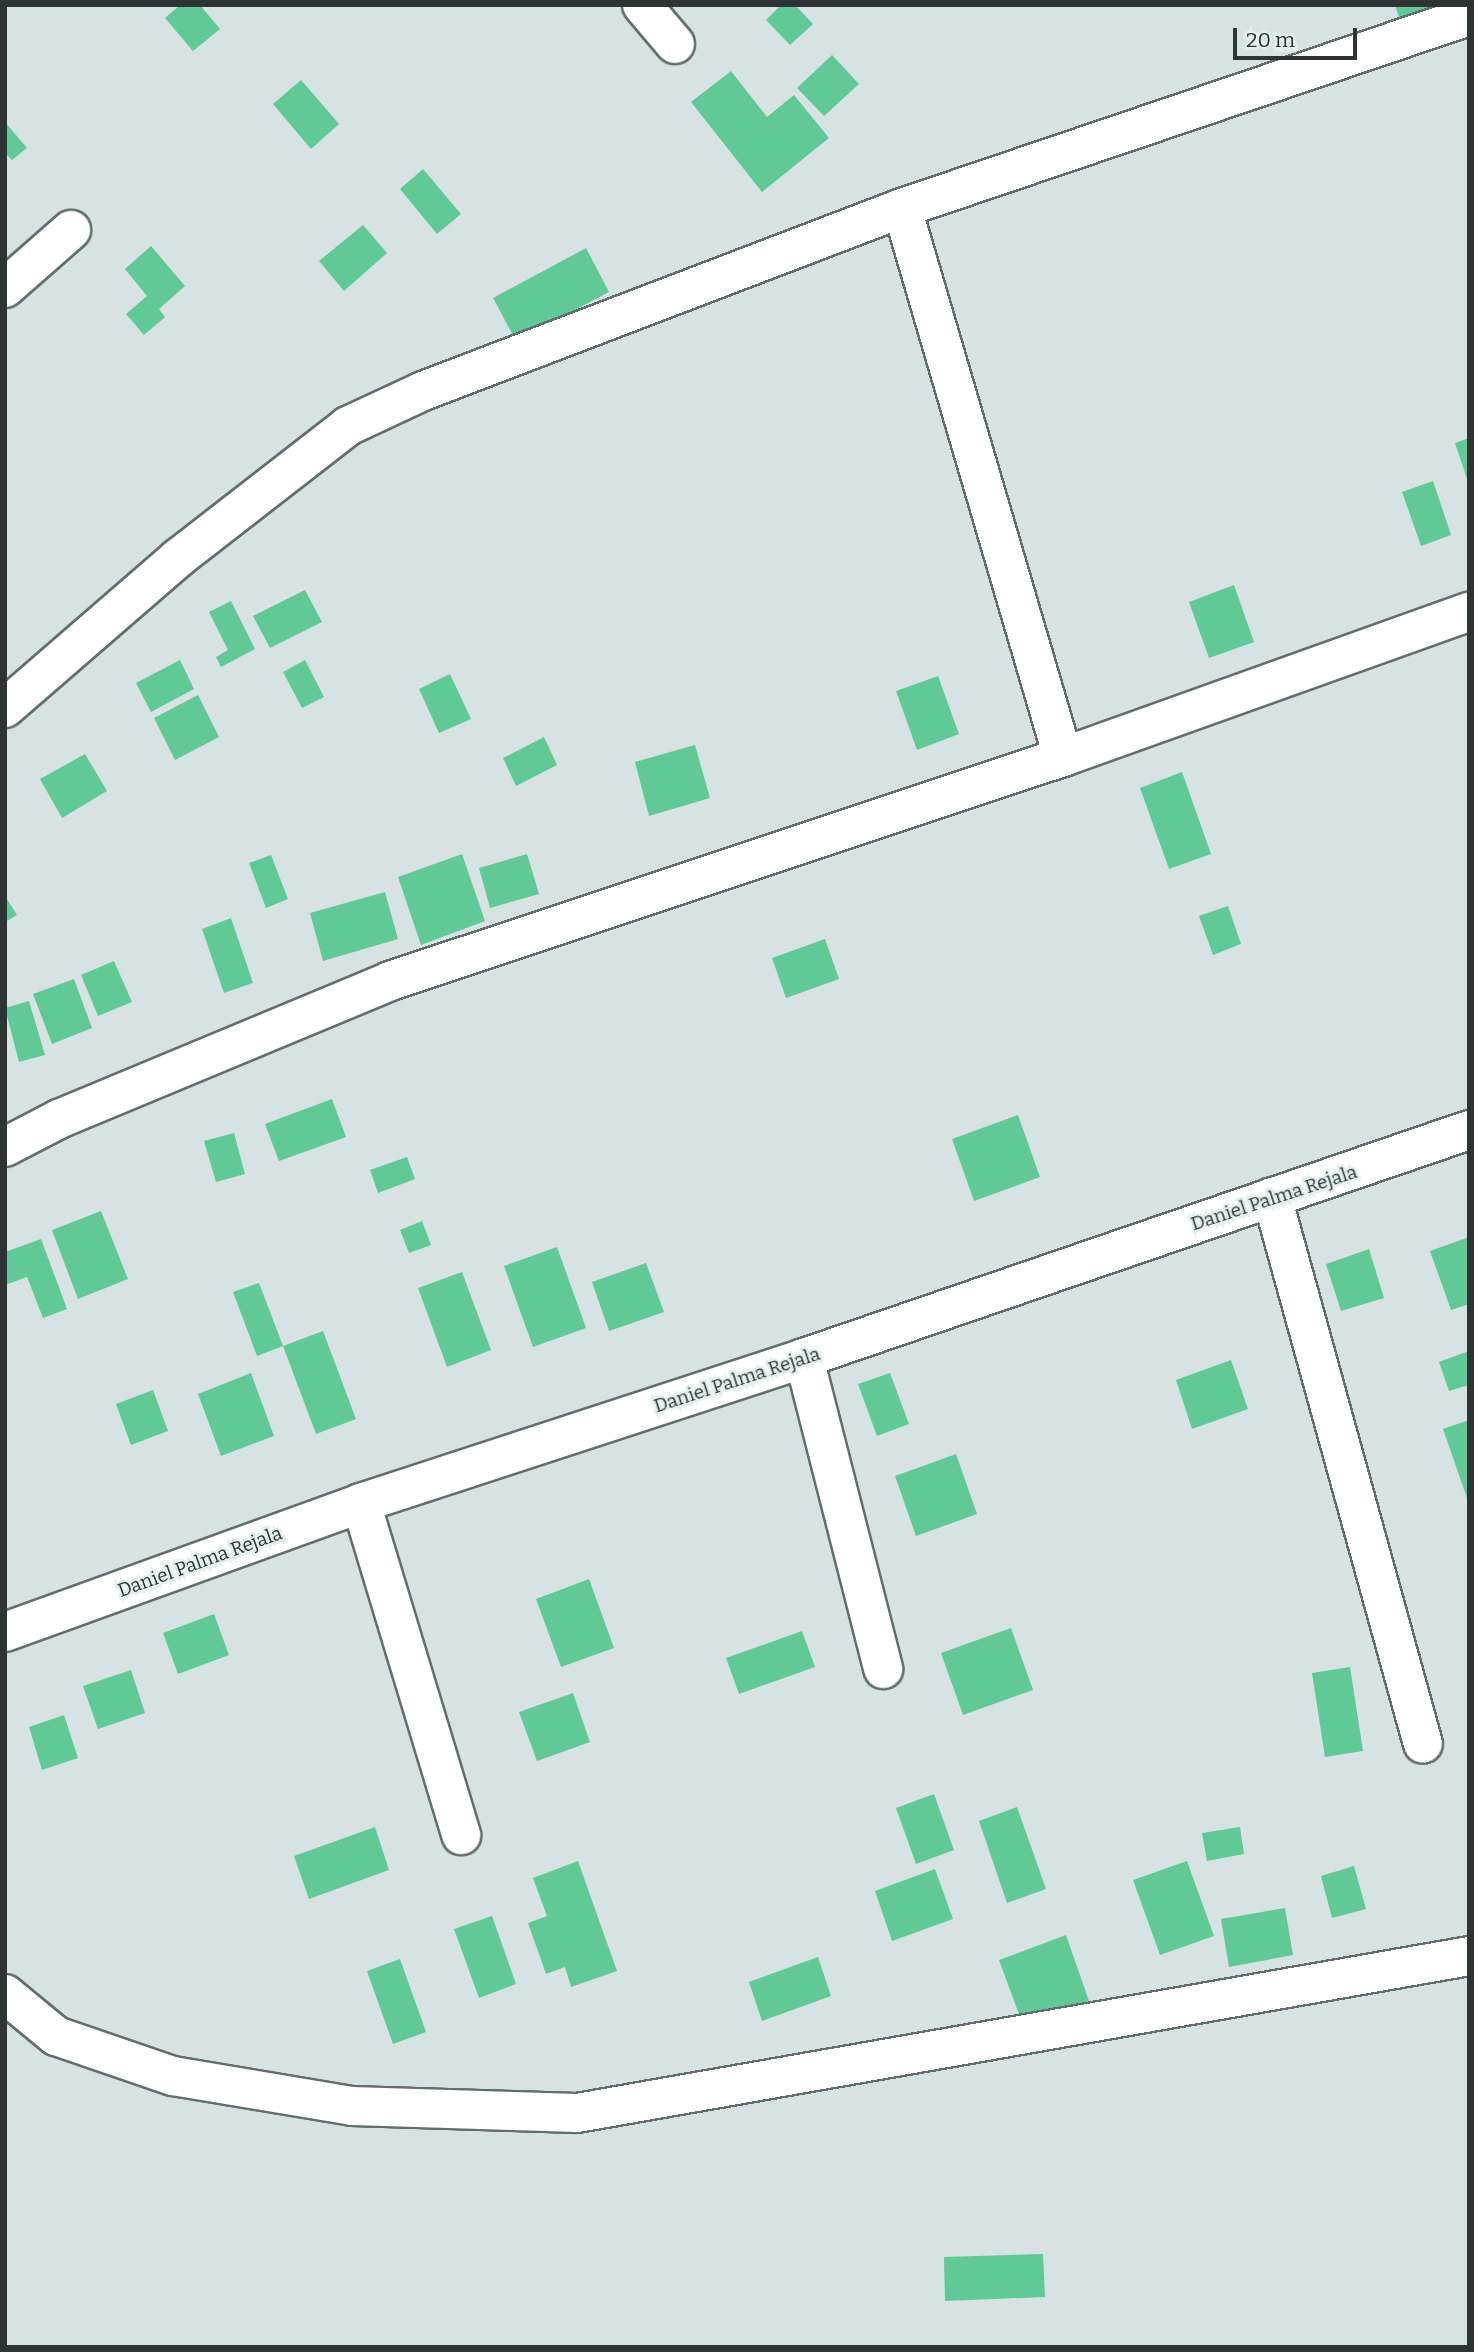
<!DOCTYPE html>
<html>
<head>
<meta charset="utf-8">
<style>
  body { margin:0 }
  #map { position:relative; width:1474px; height:2352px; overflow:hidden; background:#d6e3e2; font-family:Bitter,serif }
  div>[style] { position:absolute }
  .building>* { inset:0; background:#61c995 }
  .roads { filter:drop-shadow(2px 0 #626e6d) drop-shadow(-2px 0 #626e6d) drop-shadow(0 2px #626e6d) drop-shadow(0 -2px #626e6d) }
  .street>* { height:38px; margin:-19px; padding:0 19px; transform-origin:19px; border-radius:19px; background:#fff }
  span { translate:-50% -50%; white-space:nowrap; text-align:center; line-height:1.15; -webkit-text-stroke:5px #e3f0ef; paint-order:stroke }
  .street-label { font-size:19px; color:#2e3333 }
  .frame { position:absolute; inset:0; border:7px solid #2e3333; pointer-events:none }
  .scale { position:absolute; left:1233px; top:28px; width:124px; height:32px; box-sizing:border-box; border:4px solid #2e3333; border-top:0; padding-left:9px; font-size:21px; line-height:24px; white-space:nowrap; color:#2e3333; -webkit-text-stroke:5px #e3f0ef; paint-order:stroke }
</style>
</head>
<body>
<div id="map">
  <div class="building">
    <div style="clip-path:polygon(180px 5px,200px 5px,220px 29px,193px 51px,165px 18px)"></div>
    <div style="clip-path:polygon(781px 5px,795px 5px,813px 24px,790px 45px,766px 20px)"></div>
    <div style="clip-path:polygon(1395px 5px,1432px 5px,1432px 6px,1399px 17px)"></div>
    <div style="clip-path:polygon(832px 55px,859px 84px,824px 116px,797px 88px)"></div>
    <div style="clip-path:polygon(731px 71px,767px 117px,794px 95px,829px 138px,762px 192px,691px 102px)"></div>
    <div style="clip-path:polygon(301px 80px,339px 124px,311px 149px,273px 104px)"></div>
    <div style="clip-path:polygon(5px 122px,27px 148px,12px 160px,5px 153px)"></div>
    <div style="clip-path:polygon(423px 169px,461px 214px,437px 234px,400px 189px)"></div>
    <div style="clip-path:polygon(363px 225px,387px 253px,344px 291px,319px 261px)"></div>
    <div style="clip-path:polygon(151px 246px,185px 286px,159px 309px,165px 317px,144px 335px,126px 314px,147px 296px,125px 269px)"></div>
    <div style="clip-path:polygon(586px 248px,609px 292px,516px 341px,493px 298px)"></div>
    <div style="clip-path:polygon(1469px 438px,1469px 481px,1468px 482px,1455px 443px)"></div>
    <div style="clip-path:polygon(1433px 481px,1451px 535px,1421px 546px,1402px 492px)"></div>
    <div style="clip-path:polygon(1234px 585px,1254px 642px,1209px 658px,1189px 602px)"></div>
    <div style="clip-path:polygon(305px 590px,322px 622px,270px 648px,253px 616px)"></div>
    <div style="clip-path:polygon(231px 601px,255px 649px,221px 667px,216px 657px,228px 650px,209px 612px)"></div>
    <div style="clip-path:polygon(180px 660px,194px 689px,151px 712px,136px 683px)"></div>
    <div style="clip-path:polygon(305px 660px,324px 697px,302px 708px,283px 672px)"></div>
    <div style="clip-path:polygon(450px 674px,471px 719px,439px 733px,419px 689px)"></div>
    <div style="clip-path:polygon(938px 676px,959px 734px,917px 750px,896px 691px)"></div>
    <div style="clip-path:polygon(198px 695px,219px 737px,175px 760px,154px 718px)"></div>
    <div style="clip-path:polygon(544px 737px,557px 765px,516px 786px,503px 758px)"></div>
    <div style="clip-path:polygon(695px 745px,710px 798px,649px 816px,635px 762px)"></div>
    <div style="clip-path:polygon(85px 754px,107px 791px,62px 818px,40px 779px)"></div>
    <div style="clip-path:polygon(1182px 772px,1211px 854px,1169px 869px,1140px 788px)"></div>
    <div style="clip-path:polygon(462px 854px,485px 921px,421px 945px,398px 877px)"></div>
    <div style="clip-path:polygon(527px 854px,539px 894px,490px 908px,479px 868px)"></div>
    <div style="clip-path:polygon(271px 855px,288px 899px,266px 908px,249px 863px)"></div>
    <div style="clip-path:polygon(385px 892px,398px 939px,323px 961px,310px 913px)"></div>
    <div style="clip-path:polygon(5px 896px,17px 915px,5px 922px)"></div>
    <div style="clip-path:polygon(1228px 906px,1241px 944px,1213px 955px,1199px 916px)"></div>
    <div style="clip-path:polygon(231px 918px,253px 983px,224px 993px,202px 929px)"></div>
    <div style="clip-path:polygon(825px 939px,839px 979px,786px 998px,772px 958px)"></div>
    <div style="clip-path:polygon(114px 961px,132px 1002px,98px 1016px,81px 975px)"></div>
    <div style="clip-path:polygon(74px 979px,92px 1028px,52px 1044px,33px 994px)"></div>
    <div style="clip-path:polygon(29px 1001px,45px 1055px,19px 1062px,5px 1008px)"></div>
    <div style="clip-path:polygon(332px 1099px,346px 1137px,279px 1161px,265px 1124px)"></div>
    <div style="clip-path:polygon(1018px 1115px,1040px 1177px,974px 1201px,952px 1139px)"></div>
    <div style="clip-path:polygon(234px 1133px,245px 1174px,216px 1182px,204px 1141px)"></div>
    <div style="clip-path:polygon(407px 1157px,415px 1179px,378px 1193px,370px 1170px)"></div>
    <div style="clip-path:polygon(101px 1211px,128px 1279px,78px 1299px,52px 1230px)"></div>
    <div style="clip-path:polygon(422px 1221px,431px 1245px,409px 1253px,400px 1230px)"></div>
    <div style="clip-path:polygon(1469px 1237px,1469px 1304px,1451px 1310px,1430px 1251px)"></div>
    <div style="clip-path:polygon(41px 1239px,67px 1309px,43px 1318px,27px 1277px,5px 1285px,5px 1252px)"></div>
    <div style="clip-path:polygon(557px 1247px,586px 1328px,533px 1347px,504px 1266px)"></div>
    <div style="clip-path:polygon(1369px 1249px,1384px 1298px,1341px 1311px,1326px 1264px)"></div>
    <div style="clip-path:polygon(646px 1263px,664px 1312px,609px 1331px,592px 1282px)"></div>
    <div style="clip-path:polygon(462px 1272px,491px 1350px,447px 1367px,418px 1288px)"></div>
    <div style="clip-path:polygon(259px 1283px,283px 1346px,257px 1356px,233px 1292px)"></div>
    <div style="clip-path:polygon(323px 1331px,356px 1419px,316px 1434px,283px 1346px)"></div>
    <div style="clip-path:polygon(1469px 1351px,1469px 1385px,1449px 1391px,1439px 1362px)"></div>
    <div style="clip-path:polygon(1231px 1360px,1248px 1409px,1192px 1429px,1176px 1380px)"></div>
    <div style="clip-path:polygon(251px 1373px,274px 1436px,221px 1456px,198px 1394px)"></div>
    <div style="clip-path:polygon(890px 1373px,909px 1424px,877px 1436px,858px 1384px)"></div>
    <div style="clip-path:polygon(153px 1390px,168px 1431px,131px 1445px,116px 1404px)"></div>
    <div style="clip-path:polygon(1469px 1420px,1469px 1501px,1468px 1501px,1443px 1429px)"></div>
    <div style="clip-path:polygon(956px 1454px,977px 1514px,916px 1536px,895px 1476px)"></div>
    <div style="clip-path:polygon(589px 1579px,614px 1648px,561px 1667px,536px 1599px)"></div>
    <div style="clip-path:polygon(214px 1614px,229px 1655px,178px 1674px,163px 1633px)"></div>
    <div style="clip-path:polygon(1011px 1628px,1033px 1690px,963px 1715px,941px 1653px)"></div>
    <div style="clip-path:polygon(802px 1631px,815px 1667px,739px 1694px,726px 1658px)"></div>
    <div style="clip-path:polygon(1350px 1667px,1363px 1751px,1325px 1757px,1312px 1673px)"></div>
    <div style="clip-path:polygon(131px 1670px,145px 1713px,98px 1729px,83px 1686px)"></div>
    <div style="clip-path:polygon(573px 1693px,590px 1742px,537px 1761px,519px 1712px)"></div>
    <div style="clip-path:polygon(64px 1715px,78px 1758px,42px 1770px,29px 1727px)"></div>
    <div style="clip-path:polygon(934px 1794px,954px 1850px,916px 1864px,896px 1808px)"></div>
    <div style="clip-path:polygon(1017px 1807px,1046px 1889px,1007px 1903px,979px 1821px)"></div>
    <div style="clip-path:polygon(375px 1827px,389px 1870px,309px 1899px,294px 1856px)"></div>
    <div style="clip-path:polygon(1240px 1827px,1244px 1854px,1207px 1861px,1202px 1833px)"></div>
    <div style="clip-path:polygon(578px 1861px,617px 1971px,571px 1987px,565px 1967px,546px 1974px,528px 1923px,547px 1916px,533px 1878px)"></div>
    <div style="clip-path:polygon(1187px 1861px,1214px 1936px,1160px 1955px,1133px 1880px)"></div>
    <div style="clip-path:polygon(1354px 1866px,1366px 1909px,1332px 1918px,1321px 1876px)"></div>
    <div style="clip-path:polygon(935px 1869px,953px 1919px,892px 1941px,875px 1891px)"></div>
    <div style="clip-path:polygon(1285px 1908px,1293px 1955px,1229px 1967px,1221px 1919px)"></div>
    <div style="clip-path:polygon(492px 1916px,516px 1984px,479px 1998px,454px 1929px)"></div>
    <div style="clip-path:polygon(1066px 1935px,1089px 2001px,1023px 2025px,999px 1960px)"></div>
    <div style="clip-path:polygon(818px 1957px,831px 1996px,762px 2021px,749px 1982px)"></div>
    <div style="clip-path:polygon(400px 1959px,426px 2032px,393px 2044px,367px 1971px)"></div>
    <div style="clip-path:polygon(1043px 2254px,1045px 2297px,945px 2301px,944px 2257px)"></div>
  </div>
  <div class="roads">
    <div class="street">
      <div style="left:642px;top:5px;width:51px;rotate:49.8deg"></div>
      <div style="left:902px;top:208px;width:599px;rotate:-18.71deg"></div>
      <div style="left:5px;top:288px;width:88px;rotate:-41.3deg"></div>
      <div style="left:5px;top:708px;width:229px;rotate:-40.9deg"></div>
      <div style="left:178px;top:558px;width:215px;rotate:-37.8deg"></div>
      <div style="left:348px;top:426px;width:83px;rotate:-25deg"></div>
      <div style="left:423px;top:391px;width:513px;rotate:-20.91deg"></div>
      <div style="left:902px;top:208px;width:572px;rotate:73.66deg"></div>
      <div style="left:5px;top:1147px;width:61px;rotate:-27.4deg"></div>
      <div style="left:59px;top:1119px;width:359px;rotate:-22.6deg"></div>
      <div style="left:390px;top:981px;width:709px;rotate:-18.41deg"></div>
      <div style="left:1063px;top:757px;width:431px;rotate:-19.7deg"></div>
      <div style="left:1272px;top:1197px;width:567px;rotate:74.57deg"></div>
      <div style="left:804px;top:1358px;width:321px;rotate:75.7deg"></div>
      <div style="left:361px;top:1503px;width:347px;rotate:73.2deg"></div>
      <div style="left:5px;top:1632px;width:379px;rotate:-19.9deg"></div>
      <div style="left:361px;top:1503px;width:466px;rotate:-18.1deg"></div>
      <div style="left:804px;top:1358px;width:703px;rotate:-18.92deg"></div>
      <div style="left:5px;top:1994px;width:66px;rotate:39.5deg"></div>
      <div style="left:56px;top:2036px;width:124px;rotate:18.9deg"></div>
      <div style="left:173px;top:2076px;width:181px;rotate:9.5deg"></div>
      <div style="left:352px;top:2106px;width:225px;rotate:1.8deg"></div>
      <div style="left:577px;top:2113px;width:906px;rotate:-9.98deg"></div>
    </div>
  </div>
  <div class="street-label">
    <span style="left:1274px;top:1198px;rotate:-18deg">Daniel Palma Rejala</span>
    <span style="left:737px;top:1380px;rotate:-18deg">Daniel Palma Rejala</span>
    <span style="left:200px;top:1562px;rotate:-20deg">Daniel Palma Rejala</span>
  </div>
  <div class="frame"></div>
  <div class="scale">20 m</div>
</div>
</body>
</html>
